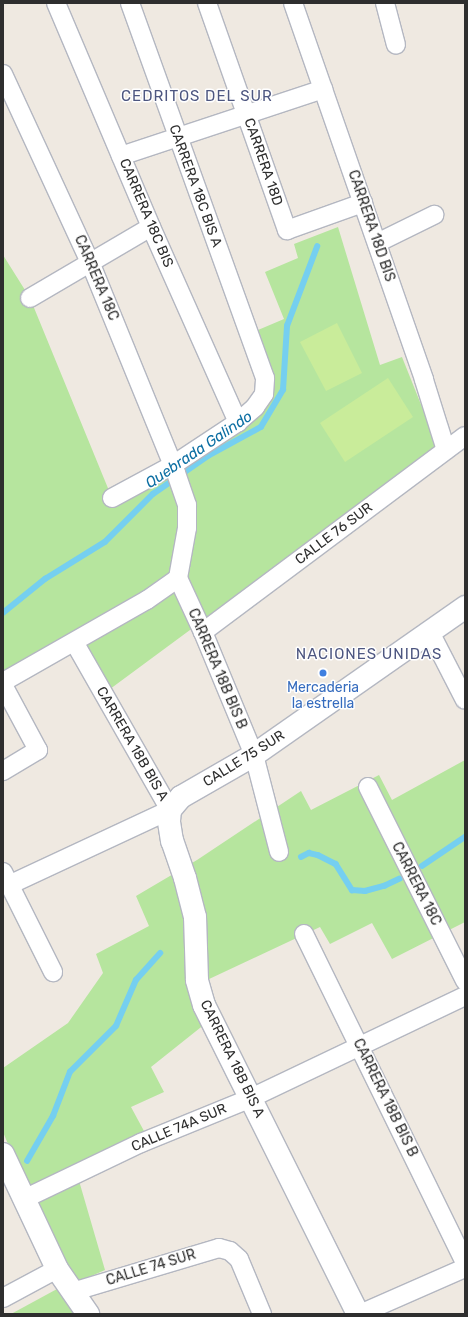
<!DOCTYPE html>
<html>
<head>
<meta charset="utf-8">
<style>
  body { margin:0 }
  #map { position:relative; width:468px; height:1317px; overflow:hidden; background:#efe9e1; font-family:Rubik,sans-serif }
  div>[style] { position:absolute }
  .green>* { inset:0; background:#b6e59e }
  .pitch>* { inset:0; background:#c9ec9a }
  .stream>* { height:5.5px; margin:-2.75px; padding:0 2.75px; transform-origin:2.75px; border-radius:2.75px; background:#75cff0 }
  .roads { filter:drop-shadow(1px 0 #b4b7c1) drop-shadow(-1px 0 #b4b7c1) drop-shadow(0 1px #b4b7c1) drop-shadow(0 -1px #b4b7c1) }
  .street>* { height:18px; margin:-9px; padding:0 9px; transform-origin:9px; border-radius:9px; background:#fff }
  .secondary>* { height:22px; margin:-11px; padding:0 11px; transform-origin:11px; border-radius:11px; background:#fff }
  .dots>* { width:11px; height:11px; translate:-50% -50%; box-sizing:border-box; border:2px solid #fff; border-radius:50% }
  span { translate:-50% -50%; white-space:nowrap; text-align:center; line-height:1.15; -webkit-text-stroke:3px #fff; paint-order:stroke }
  .street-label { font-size:14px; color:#2e2e2e }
  .shop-label { font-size:14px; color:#366cbe }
  .neighbourhood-label { font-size:15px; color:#4d5680; letter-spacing:1px }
  .water-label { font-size:15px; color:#0d6fa3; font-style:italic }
  .frame { position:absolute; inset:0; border:4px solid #2e2e2e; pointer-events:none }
</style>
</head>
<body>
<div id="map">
  <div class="green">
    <div style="clip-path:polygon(338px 227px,380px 365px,402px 357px,438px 447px,106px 692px,75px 636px,3px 675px,3px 255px,30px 298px,112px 498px,185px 464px,272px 378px,258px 330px,284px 319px,265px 272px,298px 258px,294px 244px)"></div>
    <div style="clip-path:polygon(465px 760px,465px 922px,392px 959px,372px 923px,330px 944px,320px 927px,207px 980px,220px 1012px,151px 1067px,164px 1092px,131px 1107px,144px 1131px,75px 1167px,105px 1270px,78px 1282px,27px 1190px,3px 1132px,3px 1068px,68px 1023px,103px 973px,96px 954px,149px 926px,136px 896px,197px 860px,301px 791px,311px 810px,379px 775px,392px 800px)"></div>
    <div style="clip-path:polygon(57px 1289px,74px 1314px,11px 1314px)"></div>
  </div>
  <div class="pitch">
    <div style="clip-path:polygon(337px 323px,362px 373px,326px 391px,300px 342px)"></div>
    <div style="clip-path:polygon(388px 378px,413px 417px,345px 462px,320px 423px)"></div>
  </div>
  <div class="stream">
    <div style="left:3px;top:613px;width:54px;rotate:-39deg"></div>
    <div style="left:45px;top:579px;width:70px;rotate:-31.7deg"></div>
    <div style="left:105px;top:542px;width:68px;rotate:-45deg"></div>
    <div style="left:153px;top:494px;width:67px;rotate:-34.6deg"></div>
    <div style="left:208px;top:456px;width:60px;rotate:-28.7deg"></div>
    <div style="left:261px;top:427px;width:43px;rotate:-59.3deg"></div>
    <div style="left:283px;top:390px;width:64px;rotate:-86.4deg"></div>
    <div style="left:287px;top:326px;width:85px;rotate:-69.2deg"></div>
    <div style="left:301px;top:857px;width:9px;rotate:-27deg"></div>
    <div style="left:309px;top:853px;width:9px;rotate:13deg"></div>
    <div style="left:318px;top:855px;width:20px;rotate:27deg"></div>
    <div style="left:336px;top:864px;width:31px;rotate:58deg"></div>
    <div style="left:352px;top:890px;width:13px;rotate:4deg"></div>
    <div style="left:365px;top:891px;width:20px;rotate:-15deg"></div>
    <div style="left:384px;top:886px;width:17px;rotate:-25deg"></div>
    <div style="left:422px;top:866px;width:52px;rotate:-34deg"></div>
    <div style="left:27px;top:1161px;width:52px;rotate:-60deg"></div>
    <div style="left:53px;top:1116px;width:47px;rotate:-68.9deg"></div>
    <div style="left:70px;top:1072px;width:65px;rotate:-45deg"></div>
    <div style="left:116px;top:1026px;width:50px;rotate:-66.5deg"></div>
    <div style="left:136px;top:980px;width:36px;rotate:-48deg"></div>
  </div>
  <div class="roads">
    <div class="street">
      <div style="left:56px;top:3px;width:243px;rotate:67deg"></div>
      <div style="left:151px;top:227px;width:214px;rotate:66deg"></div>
      <div style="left:207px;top:3px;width:241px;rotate:70.6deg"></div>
      <div style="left:287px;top:230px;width:81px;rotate:-19.6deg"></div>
      <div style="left:293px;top:3px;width:399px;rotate:70.8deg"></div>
      <div style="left:424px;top:380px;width:73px;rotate:72.6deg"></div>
      <div style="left:385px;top:3px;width:43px;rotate:75.3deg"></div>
      <div style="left:3px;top:74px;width:207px;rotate:65.2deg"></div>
      <div style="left:90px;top:262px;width:228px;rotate:67.8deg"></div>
      <div style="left:176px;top:473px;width:34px;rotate:71deg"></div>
      <div style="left:187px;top:505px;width:23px;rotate:90deg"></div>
      <div style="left:187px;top:528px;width:51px;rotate:100.2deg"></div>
      <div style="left:178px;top:578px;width:60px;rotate:65.2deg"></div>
      <div style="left:203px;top:632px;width:133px;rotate:67.5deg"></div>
      <div style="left:254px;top:755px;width:100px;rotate:75.5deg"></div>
      <div style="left:121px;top:156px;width:213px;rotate:-18.3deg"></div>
      <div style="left:377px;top:243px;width:64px;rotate:-26.2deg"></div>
      <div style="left:30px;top:298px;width:140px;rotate:-30.4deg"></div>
      <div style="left:112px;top:498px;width:69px;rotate:-28.4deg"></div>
      <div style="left:173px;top:465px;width:78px;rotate:-33.5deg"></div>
      <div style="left:238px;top:422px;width:23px;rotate:-41deg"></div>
      <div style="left:255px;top:407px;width:16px;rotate:-55deg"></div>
      <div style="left:264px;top:394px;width:16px;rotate:-86deg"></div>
      <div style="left:265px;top:378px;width:399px;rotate:-109.8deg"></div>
      <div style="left:203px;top:632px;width:327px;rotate:-36.8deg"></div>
      <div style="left:430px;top:632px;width:76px;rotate:62.8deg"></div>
      <div style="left:3px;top:682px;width:166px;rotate:-29.7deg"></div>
      <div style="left:147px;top:600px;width:38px;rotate:-35deg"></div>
      <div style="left:3px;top:685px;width:74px;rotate:61.7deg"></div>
      <div style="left:38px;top:750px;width:41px;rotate:149deg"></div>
      <div style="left:368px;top:787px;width:217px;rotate:63.4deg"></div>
      <div style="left:3px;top:872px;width:112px;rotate:63.4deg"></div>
      <div style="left:9px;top:885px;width:178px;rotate:-25deg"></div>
      <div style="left:170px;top:810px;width:193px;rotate:-119.7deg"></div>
      <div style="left:304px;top:934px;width:365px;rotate:63.9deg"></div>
      <div style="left:24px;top:1199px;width:130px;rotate:-25.6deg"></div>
      <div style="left:141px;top:1143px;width:119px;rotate:-22.2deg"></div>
      <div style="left:251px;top:1098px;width:237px;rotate:-25.5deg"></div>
      <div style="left:72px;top:1292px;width:153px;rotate:-16.7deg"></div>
      <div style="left:219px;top:1248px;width:11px;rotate:15deg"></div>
      <div style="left:230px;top:1251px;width:12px;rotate:42deg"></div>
      <div style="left:239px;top:1259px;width:60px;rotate:67.3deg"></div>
      <div style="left:3px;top:1298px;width:61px;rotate:-28.2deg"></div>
      <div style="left:360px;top:1314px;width:115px;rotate:-23.7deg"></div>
    </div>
    <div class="secondary">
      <div style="left:3px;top:1154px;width:127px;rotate:64.8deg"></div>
      <div style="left:57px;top:1269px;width:55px;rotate:55.4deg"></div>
      <div style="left:358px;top:1314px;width:345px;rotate:-116.5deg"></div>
      <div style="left:204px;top:1005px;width:26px;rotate:-106deg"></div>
      <div style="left:197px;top:980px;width:63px;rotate:-91.8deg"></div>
      <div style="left:195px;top:917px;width:40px;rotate:-104.4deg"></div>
      <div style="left:185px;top:878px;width:39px;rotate:-109deg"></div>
      <div style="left:172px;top:841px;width:20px;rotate:-99deg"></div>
      <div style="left:169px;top:821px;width:11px;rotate:-85deg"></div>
      <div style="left:170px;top:810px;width:17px;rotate:-50deg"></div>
      <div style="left:181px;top:797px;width:84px;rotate:-29.9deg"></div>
      <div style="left:254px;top:755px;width:258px;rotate:-35deg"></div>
    </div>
  </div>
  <div class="dots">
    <div style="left:323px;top:673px;background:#3f7fe0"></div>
  </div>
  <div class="street-label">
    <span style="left:263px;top:162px;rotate:71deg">CARRERA 18D</span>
    <span style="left:195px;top:186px;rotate:70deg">CARRERA 18C BIS A</span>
    <span style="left:146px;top:213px;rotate:67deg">CARRERA 18C BIS</span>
    <span style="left:371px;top:226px;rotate:71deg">CARRERA 18D BIS</span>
    <span style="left:96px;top:278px;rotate:67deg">CARRERA 18C</span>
    <span style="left:334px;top:534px;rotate:-37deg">CALLE 76 SUR</span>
    <span style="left:217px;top:669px;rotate:67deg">CARRERA 18B BIS B</span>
    <span style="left:132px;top:744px;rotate:60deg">CARRERA 18B BIS A</span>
    <span style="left:244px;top:759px;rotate:-32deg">CALLE 75 SUR</span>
    <span style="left:416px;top:884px;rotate:63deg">CARRERA 18C</span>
    <span style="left:232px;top:1059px;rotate:64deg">CARRERA 18B BIS A</span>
    <span style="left:385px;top:1098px;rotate:64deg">CARRERA 18B BIS B</span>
    <span style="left:179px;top:1128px;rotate:-23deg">CALLE 74A SUR</span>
    <span style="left:151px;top:1268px;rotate:-17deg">CALLE 74 SUR</span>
  </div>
  <div class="shop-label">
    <span style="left:323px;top:696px">Mercaderia<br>la estrella</span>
  </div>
  <div class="neighbourhood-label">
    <span style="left:197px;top:97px">CEDRITOS DEL SUR</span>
    <span style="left:369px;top:655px">NACIONES UNIDAS</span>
  </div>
  <div class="water-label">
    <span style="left:199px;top:450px;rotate:-34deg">Quebrada Galindo</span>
  </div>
  <div class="frame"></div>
</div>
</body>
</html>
